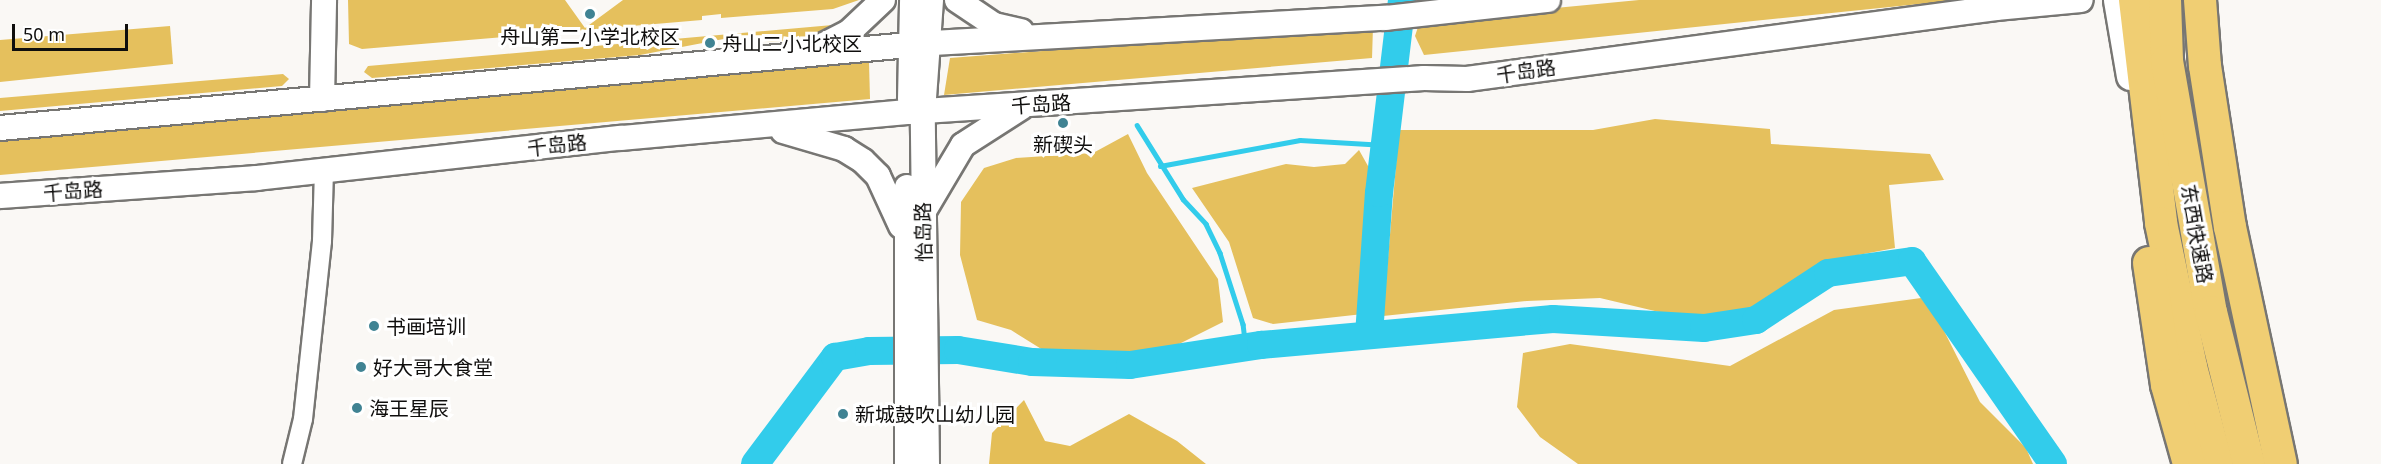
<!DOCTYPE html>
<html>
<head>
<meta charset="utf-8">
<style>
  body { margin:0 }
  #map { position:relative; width:2381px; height:464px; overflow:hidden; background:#faf8f5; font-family:"Noto Sans","Noto Sans SC",sans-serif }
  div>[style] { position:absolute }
  .green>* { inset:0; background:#e5c05d }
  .forest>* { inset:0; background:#e4be57 }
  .stream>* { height:4.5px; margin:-2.25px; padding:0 2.25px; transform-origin:2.25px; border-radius:2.25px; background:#32cceb }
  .river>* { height:28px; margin:-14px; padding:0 14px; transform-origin:14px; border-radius:14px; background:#32cceb }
  .roads { filter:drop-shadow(2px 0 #777673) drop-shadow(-2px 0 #777673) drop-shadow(0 2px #777673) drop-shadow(0 -2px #777673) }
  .minor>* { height:18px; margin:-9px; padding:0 9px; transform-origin:9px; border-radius:9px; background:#fff }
  .tertiary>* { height:24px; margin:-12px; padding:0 12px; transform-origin:12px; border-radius:12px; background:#fff }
  .secondary>* { height:27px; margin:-13.5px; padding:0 13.5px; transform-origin:13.5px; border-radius:13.5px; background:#fff }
  .trunk>* { height:32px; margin:-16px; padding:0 16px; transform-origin:16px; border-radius:16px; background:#f0ce73 }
  .dots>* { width:16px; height:16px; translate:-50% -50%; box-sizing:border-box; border:3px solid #fff; border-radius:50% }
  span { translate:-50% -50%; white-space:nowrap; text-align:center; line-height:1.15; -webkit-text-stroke:6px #fff; paint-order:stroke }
  .poi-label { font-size:20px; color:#0f0e0d }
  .left { translate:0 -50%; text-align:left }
  .street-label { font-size:20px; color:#0f0e0d }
  .scale { position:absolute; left:12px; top:24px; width:116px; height:27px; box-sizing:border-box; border:3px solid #0f0e0d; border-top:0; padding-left:8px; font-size:18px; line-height:21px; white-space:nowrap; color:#0f0e0d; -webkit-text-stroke:4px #fff; paint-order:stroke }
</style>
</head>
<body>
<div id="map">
  <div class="green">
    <div style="clip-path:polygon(348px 0,565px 0,585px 28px,623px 0,859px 0,833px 9px,721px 18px,721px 14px,702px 16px,702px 20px,362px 49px,349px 44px)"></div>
    <div style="clip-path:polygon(1639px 0,1958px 0,1424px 55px,1415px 36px,1420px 21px)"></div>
    <div style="clip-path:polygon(844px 24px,816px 39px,771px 42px,734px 37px,640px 55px,372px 78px,364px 72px,368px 66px)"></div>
    <div style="clip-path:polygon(170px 26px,173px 64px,0 82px,0 40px)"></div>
    <div style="clip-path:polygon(1373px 26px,1372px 58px,944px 95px,950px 58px)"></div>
    <div style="clip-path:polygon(869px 62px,870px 99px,0 175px,0 140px)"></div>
    <div style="clip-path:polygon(283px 74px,289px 79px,282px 86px,0 111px,0 98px)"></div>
    <div style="clip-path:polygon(1655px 119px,1770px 129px,1771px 144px,1930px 154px,1944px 180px,1889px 185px,1895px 248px,1827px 261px,1756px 311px,1676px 316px,1600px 298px,1527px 301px,1383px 316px,1399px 130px,1593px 130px)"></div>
    <div style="clip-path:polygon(1128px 134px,1147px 173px,1218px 279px,1223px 322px,1161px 353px,1098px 357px,1043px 350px,1011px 330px,977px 320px,960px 255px,961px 202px,984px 168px,1016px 158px,1093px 153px)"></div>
    <div style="clip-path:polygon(1359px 150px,1368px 166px,1370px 183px,1363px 314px,1273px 324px,1253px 318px,1229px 242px,1192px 188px,1286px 164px,1314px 167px,1345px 164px)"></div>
    <div style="clip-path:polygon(1921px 298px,1939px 321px,1980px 402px,2026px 448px,2033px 464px,1578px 464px,1540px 437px,1517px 407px,1523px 353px,1570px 344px,1730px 366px,1834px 310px)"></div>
  </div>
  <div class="forest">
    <div style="clip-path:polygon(1024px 400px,1045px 441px,1070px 446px,1129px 414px,1177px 441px,1206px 464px,989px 464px,992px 433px)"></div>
  </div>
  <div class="stream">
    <div style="left:1137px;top:125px;width:87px;rotate:58.1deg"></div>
    <div style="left:1183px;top:199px;width:34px;rotate:47deg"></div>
    <div style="left:1206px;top:224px;width:32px;rotate:64deg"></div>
    <div style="left:1220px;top:253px;width:75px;rotate:72.1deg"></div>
    <div style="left:1243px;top:324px;width:23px;rotate:83deg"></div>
    <div style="left:1160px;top:166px;width:142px;rotate:-10.5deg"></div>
    <div style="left:1300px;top:140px;width:85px;rotate:3.4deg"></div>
  </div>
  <div class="river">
    <div style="left:1369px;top:335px;width:142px;rotate:-86deg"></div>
    <div style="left:1379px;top:193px;width:194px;rotate:-83.2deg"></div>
    <div style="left:755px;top:464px;width:134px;rotate:-53.2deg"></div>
    <div style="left:835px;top:357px;width:35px;rotate:-10deg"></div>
    <div style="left:869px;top:351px;width:89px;rotate:-0.6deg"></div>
    <div style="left:958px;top:350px;width:75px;rotate:9.2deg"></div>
    <div style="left:1032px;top:362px;width:98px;rotate:1.8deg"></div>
    <div style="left:1130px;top:365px;width:133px;rotate:-8.7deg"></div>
    <div style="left:1261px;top:345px;width:293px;rotate:-5.1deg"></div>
    <div style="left:1553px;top:319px;width:151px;rotate:3.4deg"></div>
    <div style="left:1704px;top:328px;width:53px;rotate:-8.7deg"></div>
    <div style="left:1756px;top:320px;width:86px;rotate:-33.1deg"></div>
    <div style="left:1828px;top:273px;width:85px;rotate:-8.1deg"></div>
    <div style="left:1912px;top:261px;width:247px;rotate:55.2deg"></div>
  </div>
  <div class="roads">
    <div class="minor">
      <div style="left:292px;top:464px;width:46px;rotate:-76.3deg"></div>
      <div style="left:303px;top:419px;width:179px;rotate:-83.9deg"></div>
      <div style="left:322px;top:241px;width:71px;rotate:-88.4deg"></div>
    </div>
    <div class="tertiary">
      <div style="left:957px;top:0;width:45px;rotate:34deg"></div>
      <div style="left:994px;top:25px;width:28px;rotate:13deg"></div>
      <div style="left:818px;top:48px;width:34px;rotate:-27deg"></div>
      <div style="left:848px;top:33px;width:48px;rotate:-43.3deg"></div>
      <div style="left:322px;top:99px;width:99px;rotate:-88.8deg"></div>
      <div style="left:910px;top:99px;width:99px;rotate:-88.8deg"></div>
      <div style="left:0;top:128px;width:935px;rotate:-5.22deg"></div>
      <div style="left:931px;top:43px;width:455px;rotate:-3.2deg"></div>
      <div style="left:1385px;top:18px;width:164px;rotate:-6.3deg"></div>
      <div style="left:783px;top:131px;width:64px;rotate:16.4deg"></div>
      <div style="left:844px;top:149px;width:22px;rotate:32deg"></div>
      <div style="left:863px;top:161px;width:21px;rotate:45deg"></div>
      <div style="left:878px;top:176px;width:55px;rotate:65.3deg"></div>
      <div style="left:0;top:196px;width:257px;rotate:-4deg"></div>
      <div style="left:256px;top:178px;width:367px;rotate:-6.3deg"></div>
      <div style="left:621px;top:138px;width:289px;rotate:-5.2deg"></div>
      <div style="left:909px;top:112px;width:516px;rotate:-3.78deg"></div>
      <div style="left:1424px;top:78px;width:43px;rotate:1.3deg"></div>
      <div style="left:1467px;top:79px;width:534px;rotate:-7.64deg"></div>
      <div style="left:1996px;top:8px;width:85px;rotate:-5.4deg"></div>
      <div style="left:925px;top:209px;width:74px;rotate:-59.3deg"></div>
      <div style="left:963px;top:145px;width:70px;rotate:-32.8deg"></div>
      <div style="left:907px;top:464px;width:277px;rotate:-90deg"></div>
      <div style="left:927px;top:464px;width:352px;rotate:-90.7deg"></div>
      <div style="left:923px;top:112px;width:112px;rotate:-85.9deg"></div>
    </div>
    <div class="secondary">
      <div style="left:2117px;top:0;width:77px;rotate:80.3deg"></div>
    </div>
    <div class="trunk">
      <div style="left:2135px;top:0;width:225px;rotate:83.3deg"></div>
      <div style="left:2161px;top:223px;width:147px;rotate:78.2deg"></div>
      <div style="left:2191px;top:367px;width:100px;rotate:75deg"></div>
      <div style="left:2165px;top:0;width:61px;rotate:88.1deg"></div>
      <div style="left:2167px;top:61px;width:255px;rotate:80.1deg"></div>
      <div style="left:2211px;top:312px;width:157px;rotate:76deg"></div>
      <div style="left:2200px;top:0;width:66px;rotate:85.7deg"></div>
      <div style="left:2205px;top:66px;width:163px;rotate:81.2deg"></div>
      <div style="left:2230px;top:227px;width:242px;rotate:77.9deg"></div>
      <div style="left:2149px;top:263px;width:123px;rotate:81.6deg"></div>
      <div style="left:2167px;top:385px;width:82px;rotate:74.4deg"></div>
    </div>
  </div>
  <div class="dots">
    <div style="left:590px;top:14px;background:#408393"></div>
    <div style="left:710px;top:43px;background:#408393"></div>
    <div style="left:1063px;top:123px;background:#408393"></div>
    <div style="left:374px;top:326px;background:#408393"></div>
    <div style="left:361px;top:367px;background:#408393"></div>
    <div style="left:357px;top:408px;background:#408393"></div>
    <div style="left:843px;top:414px;background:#408393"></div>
  </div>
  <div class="poi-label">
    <span style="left:590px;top:36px">舟山第二小学北校区</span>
    <span class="left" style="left:722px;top:43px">舟山二小北校区</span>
    <span style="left:1063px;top:144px">新碶头</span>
    <span class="left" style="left:386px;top:326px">书画培训</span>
    <span class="left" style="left:373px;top:367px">好大哥大食堂</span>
    <span class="left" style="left:369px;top:408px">海王星辰</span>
    <span class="left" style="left:855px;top:414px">新城鼓吹山幼儿园</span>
  </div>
  <div class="street-label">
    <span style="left:1526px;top:71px;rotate:-8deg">千岛路</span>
    <span style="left:1041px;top:104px;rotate:-4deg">千岛路</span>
    <span style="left:557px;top:145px;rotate:-6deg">千岛路</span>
    <span style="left:73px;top:191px;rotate:-4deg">千岛路</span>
    <span style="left:923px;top:232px;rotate:-91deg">怡岛路</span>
    <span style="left:2197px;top:234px;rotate:80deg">东西快速路</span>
  </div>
  <div class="scale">50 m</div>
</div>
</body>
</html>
